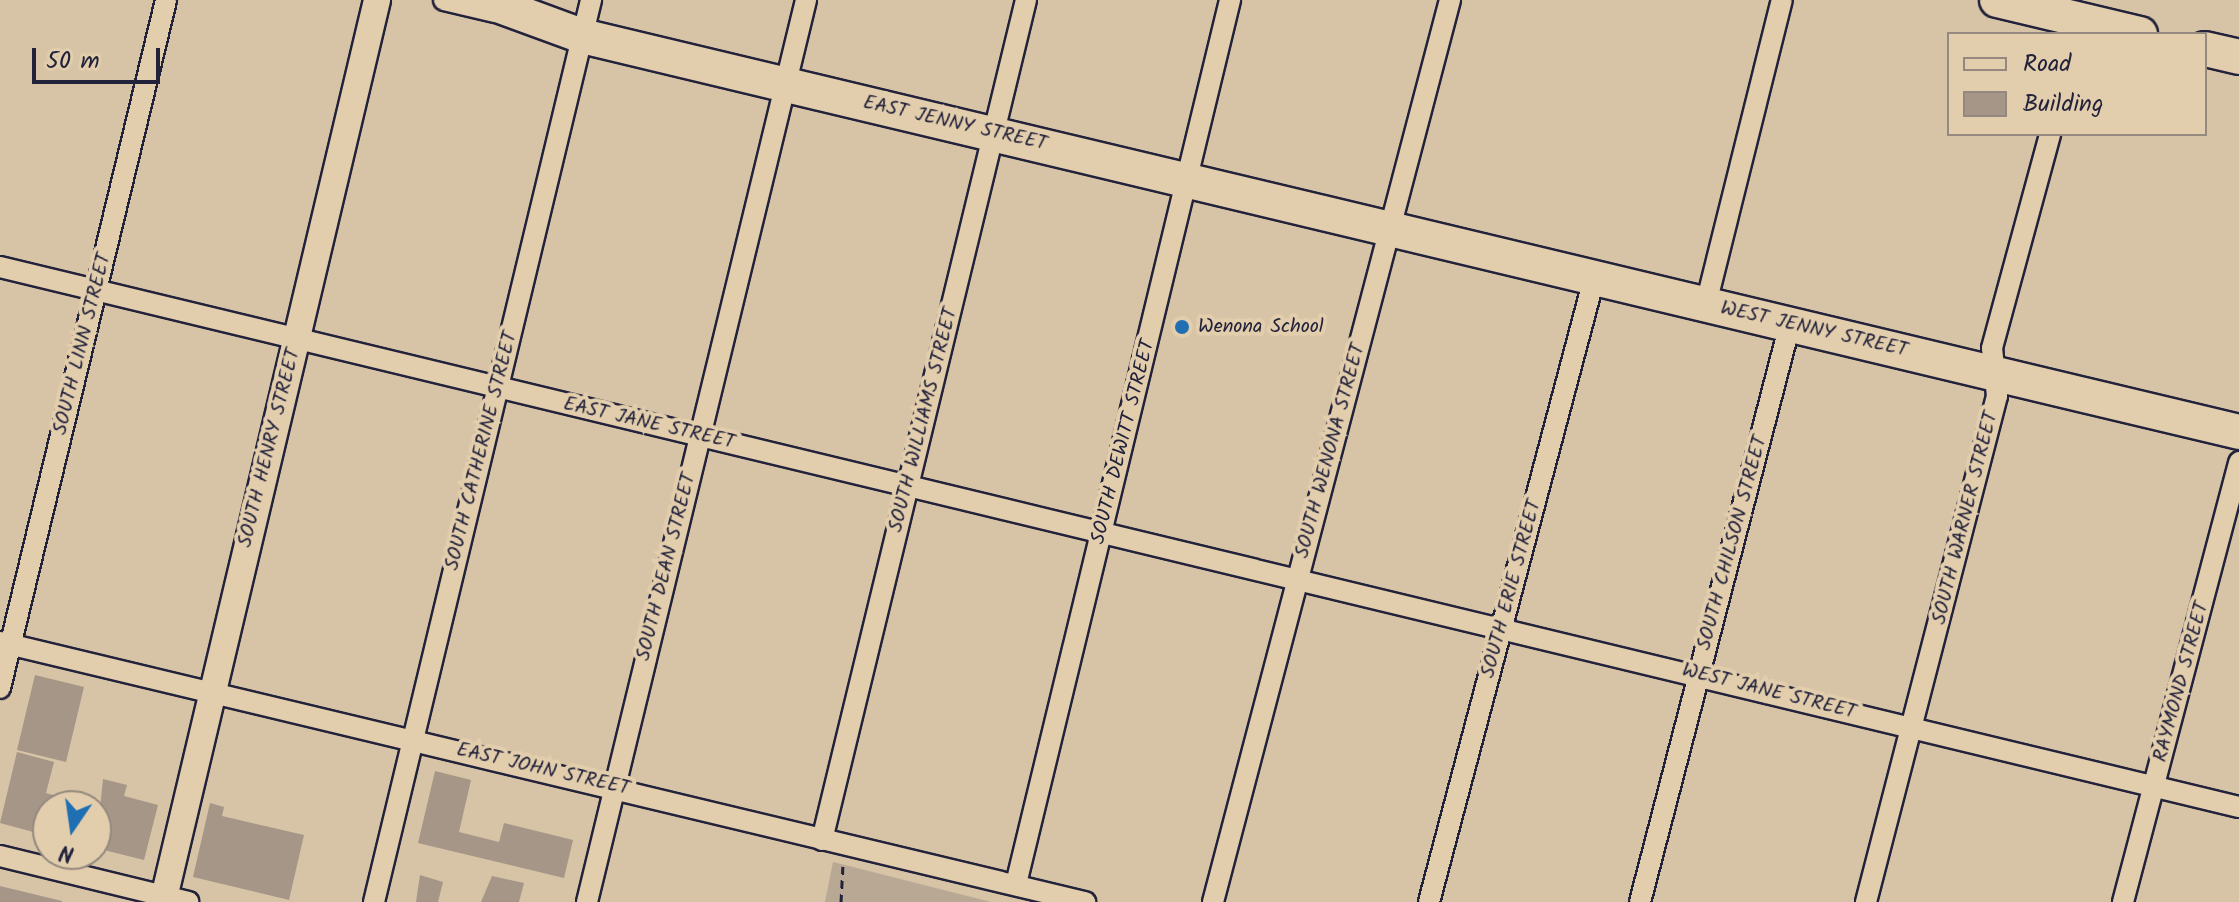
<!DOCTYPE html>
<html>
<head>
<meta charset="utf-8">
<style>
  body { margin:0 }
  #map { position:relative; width:2239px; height:902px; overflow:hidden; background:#d7c3a5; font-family:Kalam,sans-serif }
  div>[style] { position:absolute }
  .green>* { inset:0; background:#b8a894 }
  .building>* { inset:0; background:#a59687 }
  .path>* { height:3px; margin-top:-1.5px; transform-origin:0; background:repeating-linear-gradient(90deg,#22223b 0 8px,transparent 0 14px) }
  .roads { filter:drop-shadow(2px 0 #22223b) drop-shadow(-2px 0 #22223b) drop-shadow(0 2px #22223b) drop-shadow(0 -2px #22223b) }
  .minor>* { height:20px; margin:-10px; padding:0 10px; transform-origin:10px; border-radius:10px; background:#e2cdac }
  .tertiary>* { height:26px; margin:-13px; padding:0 13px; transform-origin:13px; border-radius:13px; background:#e2cdac }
  .trunk>* { height:34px; margin:-17px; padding:0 17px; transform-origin:17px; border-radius:17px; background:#e2cdac }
  .dots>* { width:22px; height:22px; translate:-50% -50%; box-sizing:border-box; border:4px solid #e2cdac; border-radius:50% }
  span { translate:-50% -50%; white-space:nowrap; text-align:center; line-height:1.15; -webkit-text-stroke:8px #e2cdac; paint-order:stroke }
  .street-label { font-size:20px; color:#22223b }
  .poi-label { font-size:20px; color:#22223b }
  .left { translate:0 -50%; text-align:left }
  .legend { position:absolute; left:1947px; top:32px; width:260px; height:104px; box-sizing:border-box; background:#e2cdac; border:2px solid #95897f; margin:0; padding:10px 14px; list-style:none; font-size:24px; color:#22223b }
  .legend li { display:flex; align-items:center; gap:16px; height:40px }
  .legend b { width:40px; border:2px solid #95897f }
  .north { position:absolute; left:32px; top:790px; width:80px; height:80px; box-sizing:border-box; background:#e2cdac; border:2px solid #95897f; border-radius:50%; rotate:193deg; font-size:22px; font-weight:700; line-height:32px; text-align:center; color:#22223b }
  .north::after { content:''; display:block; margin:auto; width:28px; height:36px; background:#1f6fb2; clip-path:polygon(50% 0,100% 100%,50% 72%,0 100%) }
  .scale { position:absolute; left:32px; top:48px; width:128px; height:36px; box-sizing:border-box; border:4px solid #22223b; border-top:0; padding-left:10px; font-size:24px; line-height:28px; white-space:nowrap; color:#22223b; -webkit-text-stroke:6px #e2cdac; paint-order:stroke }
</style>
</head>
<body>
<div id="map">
  <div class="green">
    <div style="clip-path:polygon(833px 862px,991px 902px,825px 902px)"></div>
  </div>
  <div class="building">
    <div style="clip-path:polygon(35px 675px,84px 687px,66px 762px,17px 750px)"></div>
    <div style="clip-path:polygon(17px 752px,54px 762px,46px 793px,92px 806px,48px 806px,48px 836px,0 823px)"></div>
    <div style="clip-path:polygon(435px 771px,471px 780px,459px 832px,499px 842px,504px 823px,573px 840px,564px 878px,418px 843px)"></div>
    <div style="clip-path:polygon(103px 779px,127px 785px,124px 796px,158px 805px,144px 860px,96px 848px)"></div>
    <div style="clip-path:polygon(210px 803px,224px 807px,222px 816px,304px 835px,289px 900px,193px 877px)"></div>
    <div style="clip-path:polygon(420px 875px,443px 882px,438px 902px,416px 902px)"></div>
    <div style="clip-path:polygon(492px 876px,524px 883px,519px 902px,481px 902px)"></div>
    <div style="clip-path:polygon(0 886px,62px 901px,62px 902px,0 902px)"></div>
  </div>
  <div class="path">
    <div style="left:841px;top:902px;width:36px;rotate:-87deg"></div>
  </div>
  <div class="roads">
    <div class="minor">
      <div style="left:444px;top:0;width:52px;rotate:13.2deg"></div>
      <div style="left:0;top:267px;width:2303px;rotate:13.56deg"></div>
      <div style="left:1706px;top:304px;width:313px;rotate:-76deg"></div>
      <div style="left:0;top:642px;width:1116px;rotate:13.48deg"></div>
      <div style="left:0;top:688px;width:708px;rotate:-76.43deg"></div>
      <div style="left:822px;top:840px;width:864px;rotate:-76.35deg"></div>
      <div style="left:0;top:856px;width:194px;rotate:13.7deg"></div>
      <div style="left:1016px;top:884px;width:910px;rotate:-76.39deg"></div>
      <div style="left:374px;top:902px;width:928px;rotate:-76.47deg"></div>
      <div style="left:587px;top:902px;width:928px;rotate:-76.35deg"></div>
      <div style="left:1213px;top:902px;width:933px;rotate:-75.28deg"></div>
      <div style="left:1429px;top:902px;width:649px;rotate:-75.17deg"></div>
      <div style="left:1640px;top:902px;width:597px;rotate:-75.45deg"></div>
      <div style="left:1866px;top:902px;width:523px;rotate:-75.49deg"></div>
      <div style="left:1997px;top:396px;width:48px;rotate:-95.9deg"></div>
      <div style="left:1992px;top:348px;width:222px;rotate:-74.8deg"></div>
      <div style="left:2123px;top:902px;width:455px;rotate:-75.2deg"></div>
    </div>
    <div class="tertiary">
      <div style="left:163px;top:902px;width:927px;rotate:-76.65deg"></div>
    </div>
    <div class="trunk">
      <div style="left:484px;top:0;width:104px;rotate:20.2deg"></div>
      <div style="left:582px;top:36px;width:1704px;rotate:13.44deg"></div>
      <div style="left:1997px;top:0;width:147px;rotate:13.4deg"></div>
      <div style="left:2205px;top:49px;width:35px;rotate:13deg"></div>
    </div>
  </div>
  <div class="dots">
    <div style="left:1182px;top:327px;background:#1f6fb2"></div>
  </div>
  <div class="street-label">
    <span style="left:955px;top:124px;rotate:13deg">EAST JENNY STREET</span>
    <span style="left:1814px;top:330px;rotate:13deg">WEST JENNY STREET</span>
    <span style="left:83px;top:344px;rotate:-76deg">SOUTH LINN STREET</span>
    <span style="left:924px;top:420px;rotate:-76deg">SOUTH WILLIAMS STREET</span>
    <span style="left:649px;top:424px;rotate:13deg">EAST JANE STREET</span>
    <span style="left:1124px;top:442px;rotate:-76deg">SOUTH DEWITT STREET</span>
    <span style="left:270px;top:448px;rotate:-76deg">SOUTH HENRY STREET</span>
    <span style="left:482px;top:451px;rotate:-76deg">SOUTH CATHERINE STREET</span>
    <span style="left:1331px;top:451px;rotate:-75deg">SOUTH WENONA STREET</span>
    <span style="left:1966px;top:518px;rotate:-76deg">SOUTH WARNER STREET</span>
    <span style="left:1733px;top:543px;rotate:-75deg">SOUTH CHILSON STREET</span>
    <span style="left:667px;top:567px;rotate:-76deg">SOUTH DEAN STREET</span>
    <span style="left:1512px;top:589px;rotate:-75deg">SOUTH ERIE STREET</span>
    <span style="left:2182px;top:682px;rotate:-75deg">RAYMOND STREET</span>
    <span style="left:1769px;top:692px;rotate:14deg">WEST JANE STREET</span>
    <span style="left:543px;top:770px;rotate:13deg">EAST JOHN STREET</span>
  </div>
  <div class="poi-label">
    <span class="left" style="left:1198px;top:327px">Wenona School</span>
  </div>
  <ul class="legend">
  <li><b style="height:10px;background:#e2cdac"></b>Road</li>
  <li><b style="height:22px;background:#a59687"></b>Building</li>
  </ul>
  <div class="north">N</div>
  <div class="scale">50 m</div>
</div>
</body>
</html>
